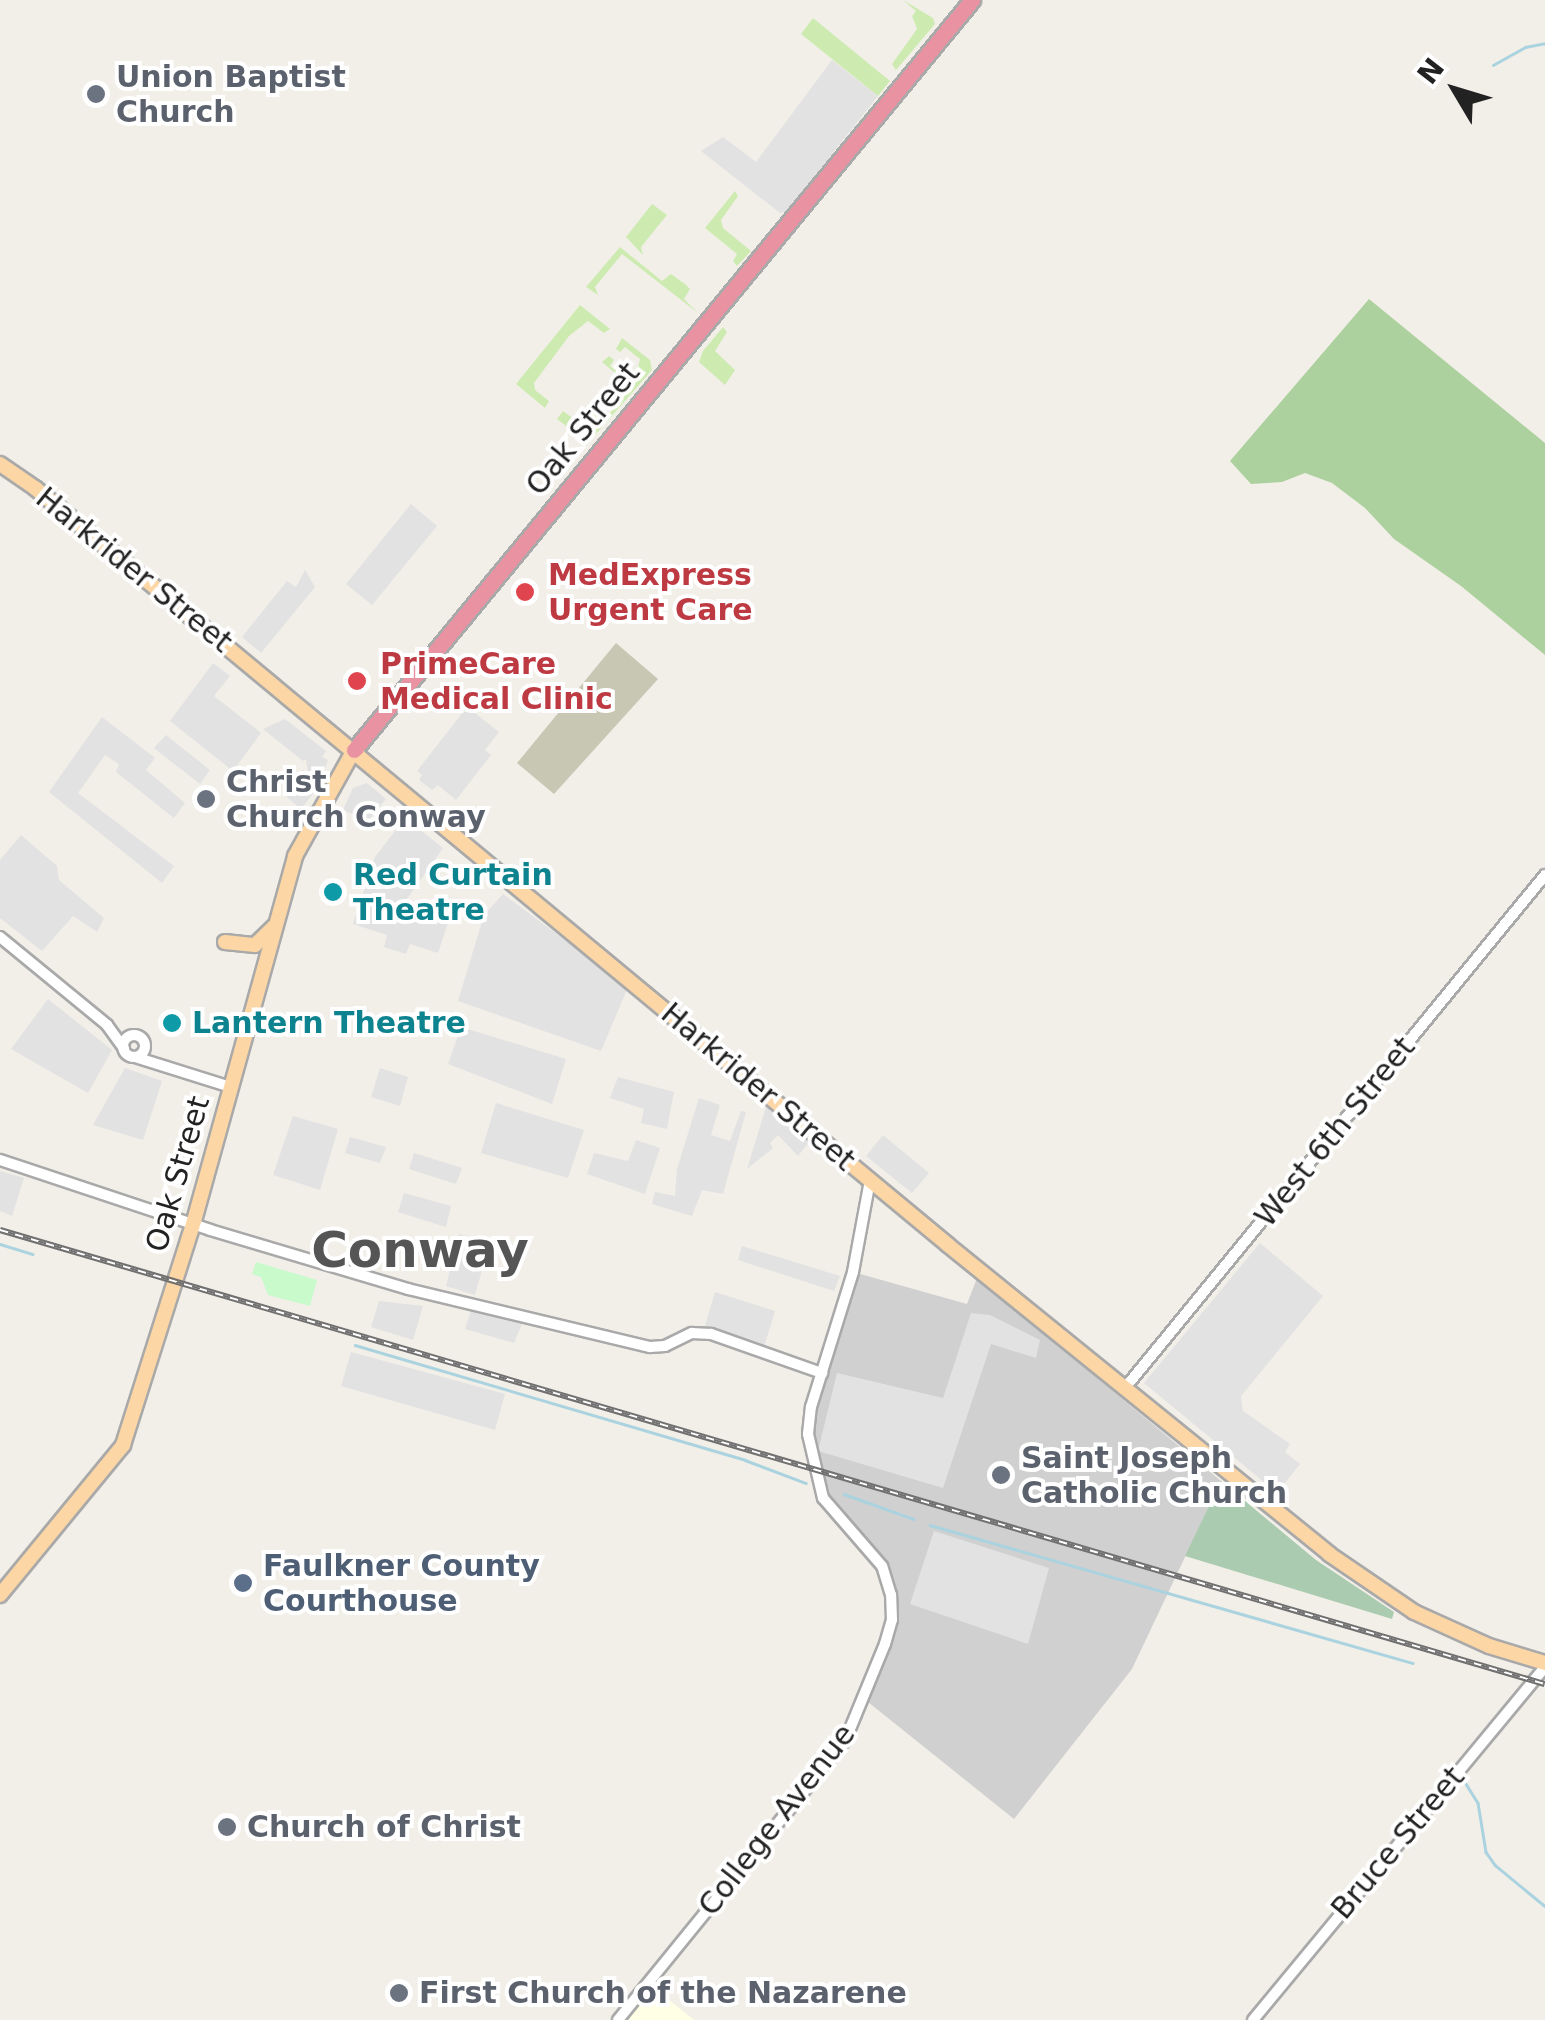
<!DOCTYPE html>
<html>
<head>
<meta charset="utf-8">
<style>
  body { margin:0 }
  #map { position:relative; width:1545px; height:2020px; overflow:hidden; background:#f2efe9; font-family:"DejaVu Sans",sans-serif }
  div>[style] { position:absolute }
  .education>* { inset:0; background:#ffffe5 }
  .religious>* { inset:0; background:#d0d0d0 }
  .construction>* { inset:0; background:#c7c7b4 }
  .grass>* { inset:0; background:#cdebb0 }
  .forest>* { inset:0; background:#add19e }
  .cemetery>* { inset:0; background:#aacbaf }
  .park>* { inset:0; background:#c8facc }
  .parking>* { inset:0; background:#e2e2e2 }
  .stream>* { height:2.5px; margin:-1.25px; padding:0 1.25px; transform-origin:1.25px; border-radius:1.25px; background:#aad3df }
  .roads { filter:drop-shadow(2px 0 #a9a9a9) drop-shadow(-2px 0 #a9a9a9) drop-shadow(0 2px #a9a9a9) drop-shadow(0 -2px #a9a9a9) }
  .minor>* { height:10px; margin:-5px; padding:0 5px; transform-origin:5px; border-radius:5px; background:#fff }
  .minor>.ring { margin:-5px; padding:0; box-sizing:content-box; background:none; border:10px solid #fff; border-radius:50% }
  .major>* { height:14px; margin:-7px; padding:0 7px; transform-origin:7px; border-radius:7px; background:#fcd6a4 }
  .highway>* { height:15px; margin:-7.5px; padding:0 7.5px; transform-origin:7.5px; border-radius:7.5px; background:#e892a2 }
  .rail>* { height:6px; margin-top:-3px; transform-origin:0; background:repeating-linear-gradient(90deg,#fff 0 8px,#707070 0 16px); box-sizing:border-box; border-block:2px solid #707070 }
  .dots>* { width:28px; height:28px; translate:-50% -50%; box-sizing:border-box; border:5px solid #fff; border-radius:50% }
  span { translate:-50% -50%; white-space:nowrap; text-align:center; line-height:1.15; -webkit-text-stroke:8px #fff; paint-order:stroke }
  .worship-label { font-size:30px; color:#5b616d; font-weight:700 }
  .left { translate:0 -50%; text-align:left }
  .street-label { font-size:30px; color:#222 }
  .health-label { font-size:30px; color:#be3a42; font-weight:700 }
  .culture-label { font-size:30px; color:#0d838f; font-weight:700 }
  .service-label { font-size:30px; color:#4e5e75; font-weight:700 }
  .town-label { font-size:50px; color:#555; font-weight:700 }
  .north { position:absolute; left:1405px; top:40px; width:100px; height:100px; -webkit-text-stroke:8px #fff; paint-order:stroke; rotate:308deg; font-size:28px; font-weight:700; line-height:40px; text-align:center; color:#222 }
  .north::after { content:''; display:block; margin:auto; width:35px; height:45px; background:#222; clip-path:polygon(50% 0,100% 100%,50% 72%,0 100%) }
</style>
</head>
<body>
<div id="map">
  <div class="education">
    <div style="clip-path:polygon(648px 1983px,694px 2020px,618px 2020px)"></div>
  </div>
  <div class="religious">
    <div style="clip-path:polygon(853px 1272px,967px 1304px,977px 1278px,1221px 1481px,1132px 1669px,1014px 1819px,863px 1698px,892px 1620px,882px 1566px,823px 1498px,808px 1434px)"></div>
  </div>
  <div class="construction">
    <div style="clip-path:polygon(616px 643px,658px 679px,554px 794px,517px 763px)"></div>
  </div>
  <div class="grass">
    <div style="clip-path:polygon(903px 0,933px 18px,935px 24px,896px 70px,892px 64px,917px 29px,912px 16px,916px 11px)"></div>
    <div style="clip-path:polygon(813px 18px,890px 81px,878px 96px,801px 34px)"></div>
    <div style="clip-path:polygon(735px 191px,738px 196px,721px 220px,723px 228px,751px 251px,737px 266px,733px 261px,737px 254px,705px 228px)"></div>
    <div style="clip-path:polygon(652px 204px,667px 215px,641px 247px,643px 255px,626px 237px)"></div>
    <div style="clip-path:polygon(620px 247px,662px 281px,671px 274px,685px 284px,690px 289px,684px 299px,698px 313px,622px 254px,595px 287px,598px 295px,586px 287px)"></div>
    <div style="clip-path:polygon(580px 305px,610px 329px,604px 333px,588px 321px,569px 336px,534px 383px,535px 390px,549px 401px,545px 408px,516px 384px)"></div>
    <div style="clip-path:polygon(723px 327px,727px 332px,715px 351px,735px 370px,725px 385px,699px 362px,703px 351px)"></div>
    <div style="clip-path:polygon(622px 338px,650px 360px,652px 370px,588px 443px,557px 419px,563px 411px,577px 421px,589px 406px,606px 418px,632px 387px,602px 362px,609px 356px,614px 360px,610px 366px,625px 378px,638px 368px,640px 359px,625px 347px,620px 352px,616px 349px)"></div>
  </div>
  <div class="forest">
    <div style="clip-path:polygon(1369px 299px,1545px 443px,1545px 655px,1461px 586px,1394px 539px,1365px 508px,1332px 483px,1305px 473px,1282px 482px,1251px 484px,1230px 461px)"></div>
  </div>
  <div class="cemetery">
    <div style="clip-path:polygon(1221px 1481px,1316px 1560px,1394px 1612px,1392px 1619px,1185px 1556px)"></div>
  </div>
  <div class="park">
    <div style="clip-path:polygon(256px 1262px,317px 1280px,310px 1306px,268px 1295px,261px 1277px,252px 1274px)"></div>
  </div>
  <div class="parking">
    <div style="clip-path:polygon(832px 60px,878px 96px,787px 211px,780px 213px,701px 151px,723px 137px,756px 162px)"></div>
    <div style="clip-path:polygon(411px 504px,437px 526px,372px 605px,346px 584px)"></div>
    <div style="clip-path:polygon(305px 570px,315px 587px,261px 653px,242px 637px,287px 581px,296px 587px)"></div>
    <div style="clip-path:polygon(213px 663px,230px 676px,214px 696px,261px 733px,233px 771px,170px 721px)"></div>
    <div style="clip-path:polygon(471px 710px,499px 732px,485px 750px,491px 755px,456px 800px,438px 785px,432px 790px,419px 780px,422px 775px,417px 771px,463px 712px)"></div>
    <div style="clip-path:polygon(102px 717px,155px 758px,146px 770px,185px 803px,174px 818px,116px 772px,119px 764px,105px 755px,78px 793px,174px 866px,162px 883px,49px 792px)"></div>
    <div style="clip-path:polygon(285px 719px,326px 751px,322px 757px,328px 760px,319px 786px,301px 809px,283px 794px,303px 770px,308px 773px,306px 759px,303px 761px,263px 729px)"></div>
    <div style="clip-path:polygon(166px 735px,210px 770px,200px 784px,154px 748px)"></div>
    <div style="clip-path:polygon(367px 783px,386px 799px,368px 821px,343px 810px,353px 788px)"></div>
    <div style="clip-path:polygon(405px 818px,443px 848px,402px 906px,449px 920px,438px 953px,410px 944px,406px 954px,384px 947px,387px 935px,353px 924px,375px 857px)"></div>
    <div style="clip-path:polygon(21px 835px,57px 866px,59px 880px,104px 918px,97px 932px,73px 916px,42px 951px,0 918px,0 860px)"></div>
    <div style="clip-path:polygon(503px 894px,628px 987px,601px 1051px,458px 1001px,484px 915px)"></div>
    <div style="clip-path:polygon(48px 999px,112px 1050px,88px 1093px,11px 1049px)"></div>
    <div style="clip-path:polygon(461px 1027px,566px 1059px,552px 1104px,448px 1064px)"></div>
    <div style="clip-path:polygon(125px 1068px,162px 1081px,143px 1140px,93px 1125px)"></div>
    <div style="clip-path:polygon(380px 1068px,408px 1077px,400px 1106px,371px 1097px)"></div>
    <div style="clip-path:polygon(618px 1077px,674px 1092px,667px 1129px,641px 1123px,644px 1109px,610px 1098px)"></div>
    <div style="clip-path:polygon(699px 1098px,720px 1105px,711px 1135px,730px 1141px,741px 1111px,746px 1112px,723px 1194px,702px 1190px,692px 1216px,652px 1204px,655px 1192px,675px 1196px,677px 1169px)"></div>
    <div style="clip-path:polygon(496px 1103px,584px 1130px,568px 1178px,481px 1153px)"></div>
    <div style="clip-path:polygon(766px 1107px,810px 1141px,798px 1156px,778px 1135px,770px 1143px,773px 1148px,747px 1169px)"></div>
    <div style="clip-path:polygon(293px 1116px,338px 1129px,320px 1190px,273px 1175px)"></div>
    <div style="clip-path:polygon(883px 1135px,929px 1173px,912px 1193px,866px 1156px)"></div>
    <div style="clip-path:polygon(350px 1137px,386px 1147px,380px 1163px,345px 1153px)"></div>
    <div style="clip-path:polygon(636px 1140px,660px 1148px,645px 1194px,587px 1174px,594px 1153px,628px 1161px)"></div>
    <div style="clip-path:polygon(414px 1153px,462px 1168px,456px 1184px,409px 1169px)"></div>
    <div style="clip-path:polygon(0 1171px,24px 1178px,12px 1216px,0 1211px)"></div>
    <div style="clip-path:polygon(404px 1193px,451px 1206px,446px 1227px,398px 1212px)"></div>
    <div style="clip-path:polygon(459px 1234px,490px 1242px,475px 1295px,446px 1286px)"></div>
    <div style="clip-path:polygon(1260px 1243px,1323px 1296px,1241px 1396px,1243px 1411px,1290px 1444px,1285px 1452px,1300px 1464px,1277px 1493px,1144px 1383px)"></div>
    <div style="clip-path:polygon(742px 1246px,840px 1276px,834px 1291px,738px 1260px)"></div>
    <div style="clip-path:polygon(715px 1292px,775px 1311px,764px 1347px,704px 1329px)"></div>
    <div style="clip-path:polygon(379px 1301px,423px 1306px,413px 1340px,371px 1327px)"></div>
    <div style="clip-path:polygon(471px 1310px,522px 1324px,514px 1343px,465px 1329px)"></div>
    <div style="clip-path:polygon(971px 1313px,990px 1315px,1040px 1340px,1036px 1358px,991px 1344px,943px 1488px,818px 1451px,837px 1373px,943px 1398px)"></div>
    <div style="clip-path:polygon(351px 1352px,505px 1394px,495px 1430px,341px 1386px)"></div>
    <div style="clip-path:polygon(934px 1531px,1049px 1568px,1028px 1644px,910px 1604px)"></div>
  </div>
  <div class="stream">
    <div style="left:1493px;top:65px;width:37px;rotate:-29deg"></div>
    <div style="left:1525px;top:47px;width:20px;rotate:-11deg"></div>
    <div style="left:0;top:1244px;width:34px;rotate:17deg"></div>
    <div style="left:355px;top:1345px;width:407px;rotate:16.4deg"></div>
    <div style="left:745px;top:1460px;width:65px;rotate:20.7deg"></div>
    <div style="left:844px;top:1494px;width:74px;rotate:19.7deg"></div>
    <div style="left:930px;top:1525px;width:502px;rotate:15.95deg"></div>
    <div style="left:1463px;top:1779px;width:28px;rotate:58deg"></div>
    <div style="left:1478px;top:1803px;width:50px;rotate:80.7deg"></div>
    <div style="left:1486px;top:1852px;width:16px;rotate:55deg"></div>
    <div style="left:1495px;top:1865px;width:65px;rotate:39.4deg"></div>
  </div>
  <div class="roads">
    <div class="minor">
      <div style="left:0;top:937px;width:139px;rotate:39.4deg"></div>
      <div style="left:107px;top:1025px;width:29px;rotate:54deg"></div>
      <div class="ring" style="left:123px;top:1035px;width:12px;height:12px"></div>
      <div style="left:135px;top:1057px;width:101px;rotate:17.4deg"></div>
      <div style="left:0;top:1160px;width:221px;rotate:18.4deg"></div>
      <div style="left:210px;top:1230px;width:207px;rotate:16.6deg"></div>
      <div style="left:408px;top:1289px;width:249px;rotate:13.5deg"></div>
      <div style="left:650px;top:1347px;width:15px;rotate:-4deg"></div>
      <div style="left:665px;top:1346px;width:30px;rotate:-26deg"></div>
      <div style="left:692px;top:1333px;width:19px;rotate:3deg"></div>
      <div style="left:711px;top:1334px;width:118px;rotate:19.4deg"></div>
      <div style="left:1125px;top:1388px;width:663px;rotate:-50.69deg"></div>
      <div style="left:618px;top:2020px;width:360px;rotate:-50.9deg"></div>
      <div style="left:845px;top:1741px;width:105px;rotate:-67.6deg"></div>
      <div style="left:885px;top:1644px;width:25px;rotate:-74deg"></div>
      <div style="left:892px;top:1620px;width:25px;rotate:-92deg"></div>
      <div style="left:891px;top:1595px;width:30px;rotate:-107deg"></div>
      <div style="left:882px;top:1566px;width:90px;rotate:-130.9deg"></div>
      <div style="left:823px;top:1498px;width:66px;rotate:-103.2deg"></div>
      <div style="left:808px;top:1434px;width:27px;rotate:-84deg"></div>
      <div style="left:811px;top:1407px;width:141px;rotate:-72.7deg"></div>
      <div style="left:853px;top:1272px;width:94px;rotate:-79.5deg"></div>
      <div style="left:1253px;top:2020px;width:458px;rotate:-50.4deg"></div>
    </div>
    <div class="major">
      <div style="left:0;top:464px;width:42px;rotate:34.4deg"></div>
      <div style="left:35px;top:488px;width:1186px;rotate:39.66deg"></div>
      <div style="left:948px;top:1245px;width:491px;rotate:39deg"></div>
      <div style="left:1329px;top:1554px;width:103px;rotate:34.3deg"></div>
      <div style="left:1414px;top:1612px;width:82px;rotate:24.4deg"></div>
      <div style="left:1489px;top:1646px;width:59px;rotate:16.9deg"></div>
      <div style="left:225px;top:942px;width:30px;rotate:6deg"></div>
      <div style="left:255px;top:945px;width:28px;rotate:-44deg"></div>
      <div style="left:0;top:1595px;width:194px;rotate:-50.6deg"></div>
      <div style="left:123px;top:1445px;width:235px;rotate:-72.4deg"></div>
      <div style="left:194px;top:1221px;width:379px;rotate:-74.5deg"></div>
      <div style="left:295px;top:856px;width:121px;rotate:-60.9deg"></div>
    </div>
    <div class="highway">
      <div style="left:354px;top:750px;width:972px;rotate:-50.51deg"></div>
    </div>
  </div>
  <div class="rail">
    <div style="left:0;top:1230px;width:1610px;rotate:16.38deg"></div>
  </div>
  <div class="dots">
    <div style="left:96px;top:94px;background:#6b7280"></div>
    <div style="left:525px;top:592px;background:#e0444e"></div>
    <div style="left:357px;top:681px;background:#e0444e"></div>
    <div style="left:206px;top:799px;background:#6b7280"></div>
    <div style="left:333px;top:892px;background:#0f9aa8"></div>
    <div style="left:172px;top:1023px;background:#0f9aa8"></div>
    <div style="left:1001px;top:1475px;background:#6b7280"></div>
    <div style="left:243px;top:1583px;background:#5c6f8a"></div>
    <div style="left:227px;top:1827px;background:#6b7280"></div>
    <div style="left:399px;top:1993px;background:#6b7280"></div>
  </div>
  <div class="worship-label">
    <span class="left" style="left:116px;top:94px">Union Baptist<br>Church</span>
    <span class="left" style="left:226px;top:799px">Christ<br>Church Conway</span>
    <span class="left" style="left:1021px;top:1475px">Saint Joseph<br>Catholic Church</span>
    <span class="left" style="left:247px;top:1827px">Church of Christ</span>
    <span class="left" style="left:419px;top:1993px">First Church of the Nazarene</span>
  </div>
  <div class="street-label">
    <span style="left:583px;top:429px;rotate:-51deg">Oak Street</span>
    <span style="left:134px;top:570px;rotate:39deg">Harkrider Street</span>
    <span style="left:758px;top:1087px;rotate:40deg">Harkrider Street</span>
    <span style="left:1335px;top:1132px;rotate:-51deg">West 6th Street</span>
    <span style="left:178px;top:1174px;rotate:-74deg">Oak Street</span>
    <span style="left:777px;top:1820px;rotate:-52deg">College Avenue</span>
    <span style="left:1398px;top:1843px;rotate:-50deg">Bruce Street</span>
  </div>
  <div class="health-label">
    <span class="left" style="left:548px;top:592px">MedExpress<br>Urgent Care</span>
    <span class="left" style="left:380px;top:681px">PrimeCare<br>Medical Clinic</span>
  </div>
  <div class="culture-label">
    <span class="left" style="left:353px;top:892px">Red Curtain<br>Theatre</span>
    <span class="left" style="left:192px;top:1023px">Lantern Theatre</span>
  </div>
  <div class="service-label">
    <span class="left" style="left:263px;top:1583px">Faulkner County<br>Courthouse</span>
  </div>
  <div class="town-label">
    <span style="left:420px;top:1251px">Conway</span>
  </div>
  <div class="north">N</div>
</div>
</body>
</html>
